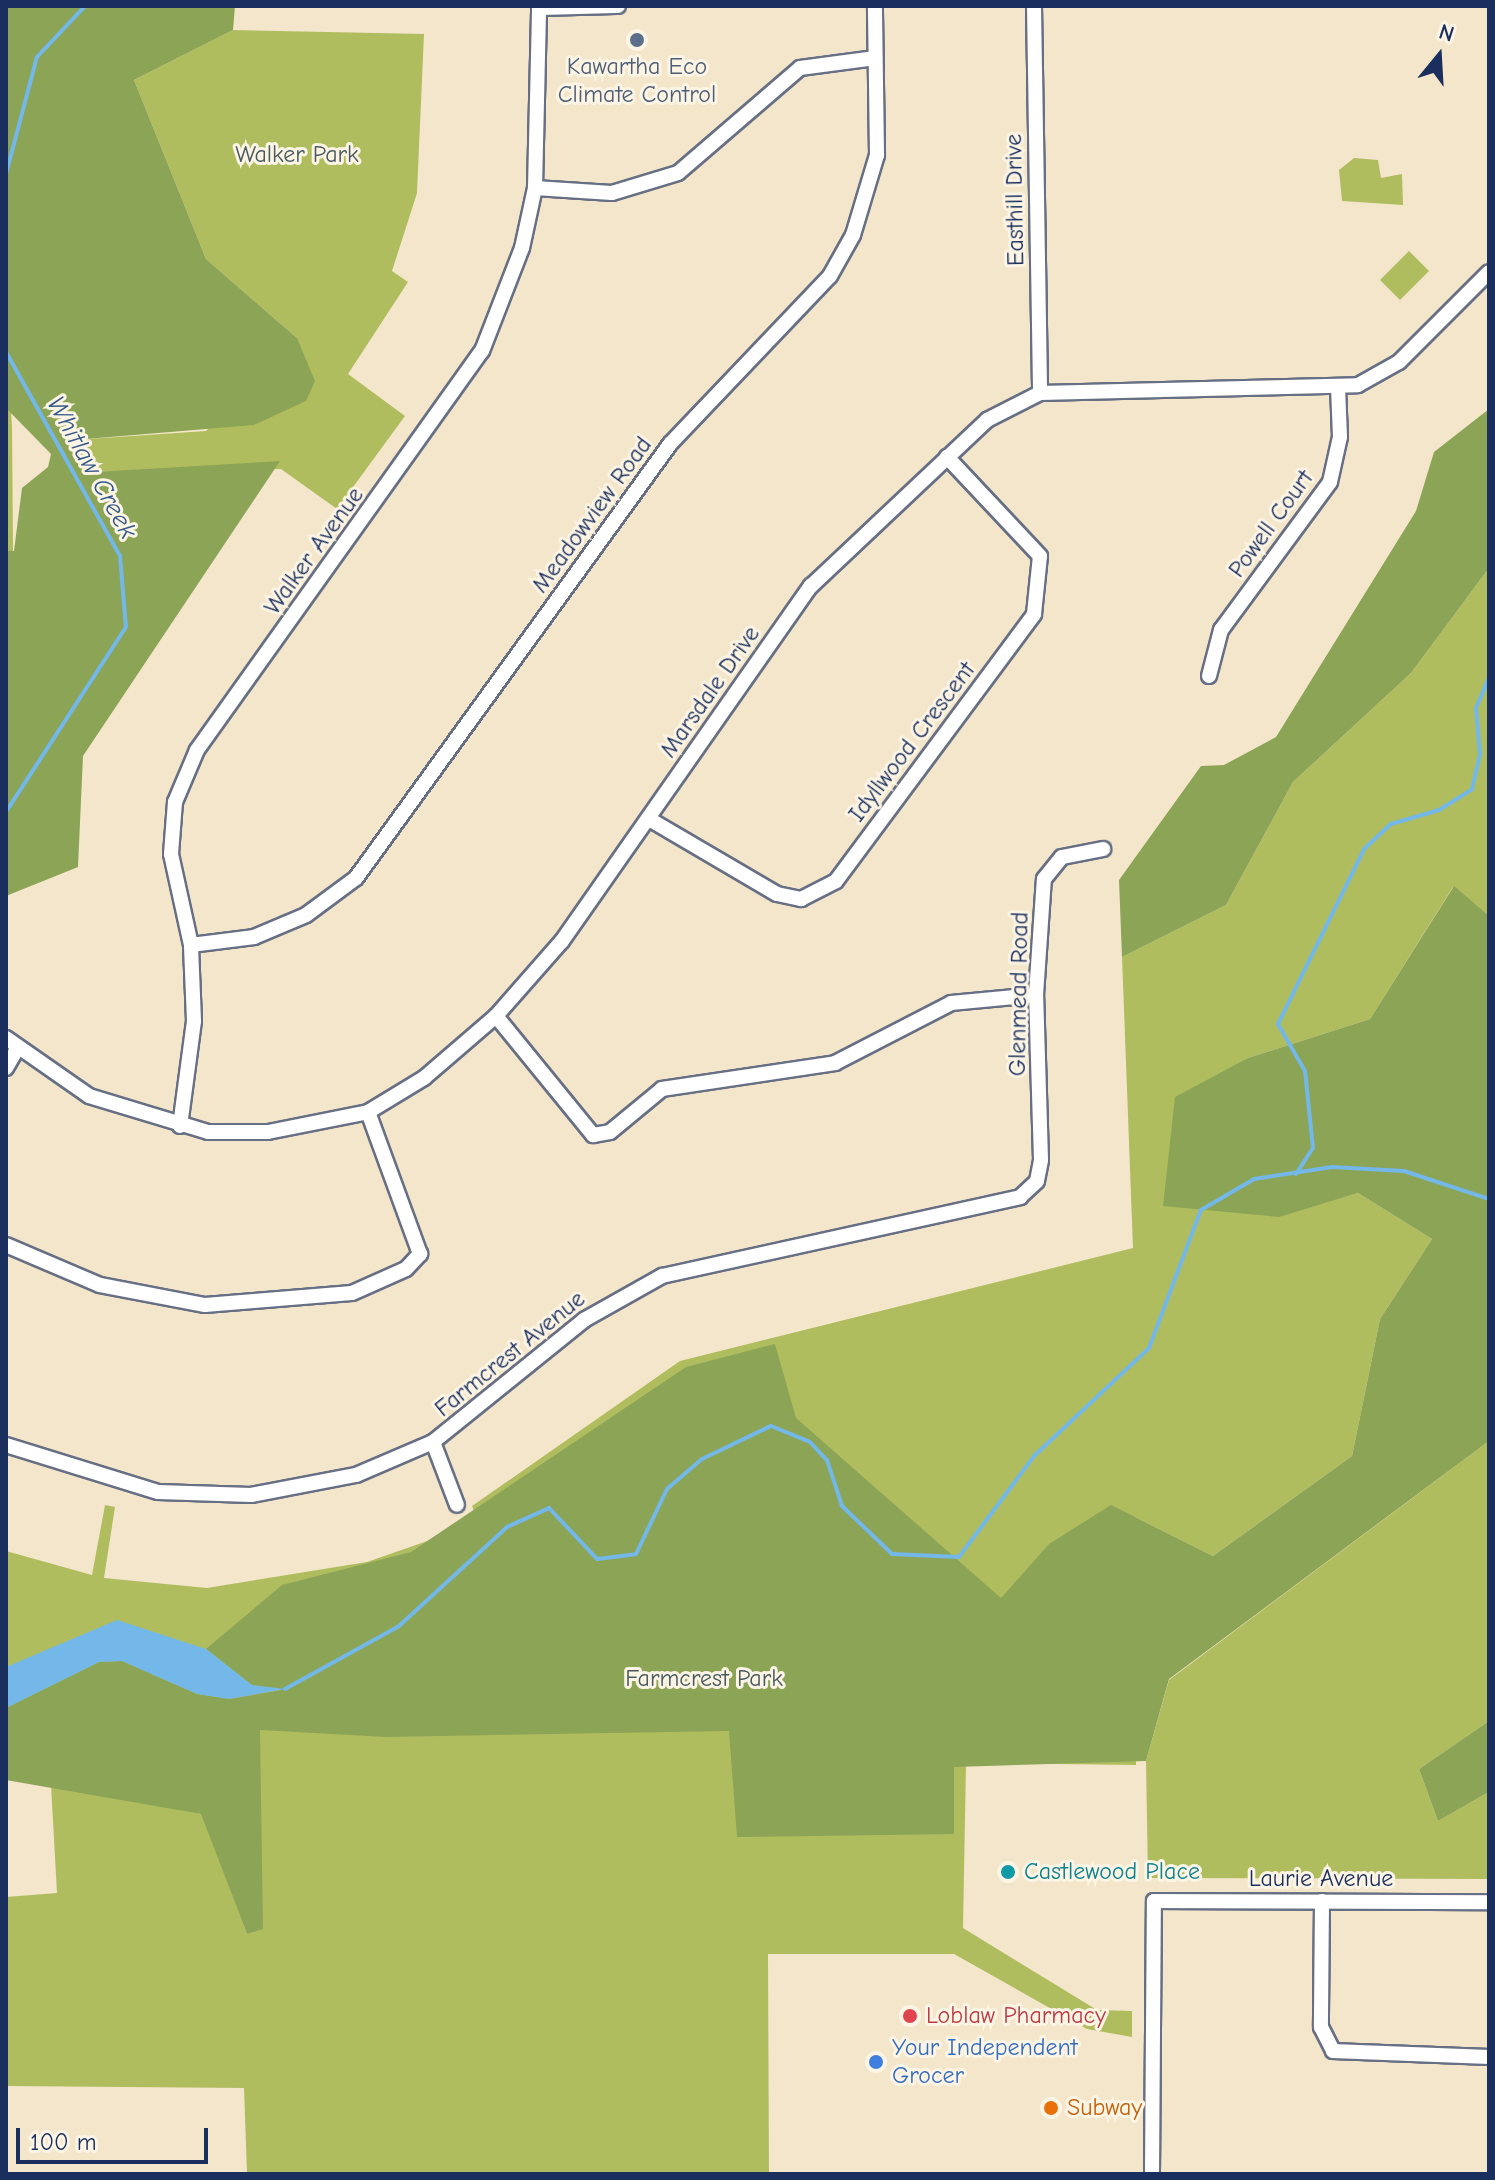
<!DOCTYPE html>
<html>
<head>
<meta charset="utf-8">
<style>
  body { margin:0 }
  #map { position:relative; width:1495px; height:2180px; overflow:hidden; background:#f4e6cb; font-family:"Comic Neue",sans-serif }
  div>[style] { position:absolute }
  .green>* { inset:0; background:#b0bd5f }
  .forest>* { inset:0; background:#8ca456 }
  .water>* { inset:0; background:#73b8e9 }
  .stream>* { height:4px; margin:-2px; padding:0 2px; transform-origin:2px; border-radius:2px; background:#73b8e9 }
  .roads { filter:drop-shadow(2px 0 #676f84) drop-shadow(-2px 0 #676f84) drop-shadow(0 2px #676f84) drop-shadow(0 -2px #676f84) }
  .street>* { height:14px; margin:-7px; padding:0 7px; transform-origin:7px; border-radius:7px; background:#fff }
  .dots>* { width:22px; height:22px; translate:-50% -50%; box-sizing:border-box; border:4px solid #fcf5e5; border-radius:50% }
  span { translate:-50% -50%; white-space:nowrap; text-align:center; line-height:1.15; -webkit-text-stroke:6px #fcf5e5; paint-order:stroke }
  .service-label { font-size:24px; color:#4e5e75 }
  .park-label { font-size:24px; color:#485a5e }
  .street-label { font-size:24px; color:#1b2f5e }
  .culture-label { font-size:24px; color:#0d838f }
  .left { translate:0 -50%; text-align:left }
  .health-label { font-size:24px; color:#be3a42 }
  .shop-label { font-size:24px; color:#366cbe }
  .food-label { font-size:24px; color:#c56008 }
  .water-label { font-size:26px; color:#355888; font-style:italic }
  .frame { position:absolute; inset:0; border:8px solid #1b2f5e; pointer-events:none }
  .north { position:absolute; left:1399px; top:16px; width:80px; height:80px; -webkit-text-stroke:6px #fcf5e5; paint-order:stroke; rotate:18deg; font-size:22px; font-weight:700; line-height:32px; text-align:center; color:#1b2f5e }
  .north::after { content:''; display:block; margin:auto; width:28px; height:36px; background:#1b2f5e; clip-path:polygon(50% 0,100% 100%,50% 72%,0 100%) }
  .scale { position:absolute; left:16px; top:2128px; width:192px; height:36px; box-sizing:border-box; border:4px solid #1b2f5e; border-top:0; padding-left:10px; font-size:24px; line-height:28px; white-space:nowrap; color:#1b2f5e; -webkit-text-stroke:6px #fcf5e5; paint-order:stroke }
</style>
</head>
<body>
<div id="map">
  <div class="green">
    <div style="clip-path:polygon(233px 30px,424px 34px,417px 193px,392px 271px,408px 282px,348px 374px,405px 416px,337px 509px,281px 469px,95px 472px,73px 440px,206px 431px,297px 338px,206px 259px,134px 80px)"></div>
    <div style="clip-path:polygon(1354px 158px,1378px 160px,1381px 178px,1402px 174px,1403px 205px,1342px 201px,1339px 170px)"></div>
    <div style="clip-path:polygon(1409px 251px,1429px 271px,1400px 300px,1380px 280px)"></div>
    <div style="clip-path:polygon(6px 321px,12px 427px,13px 551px,6px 551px)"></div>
    <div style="clip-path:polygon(1489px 568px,1489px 916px,1453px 887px,1370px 1019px,1248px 1058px,1279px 1216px,1358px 1193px,1432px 1239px,1380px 1319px,1352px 1456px,1213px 1556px,1135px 1517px,1136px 1765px,966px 1763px,963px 1928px,1097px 2010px,1132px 2011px,1132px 2037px,1087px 2029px,954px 1954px,768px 1954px,769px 2174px,247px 2174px,244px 2088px,6px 2086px,6px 1897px,57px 1893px,51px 1785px,202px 1814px,247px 1934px,255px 1931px,252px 1760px,6px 1763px,6px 1551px,92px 1575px,105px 1505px,115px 1507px,104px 1578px,207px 1588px,367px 1562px,479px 1523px,472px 1506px,680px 1361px,1133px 1248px,1122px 957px,1226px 905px,1293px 782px,1411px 673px)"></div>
    <div style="clip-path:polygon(1489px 1441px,1489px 1721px,1419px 1769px,1438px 1821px,1489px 1792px,1489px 1879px,1148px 1878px,1146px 1761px,1169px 1680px)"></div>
  </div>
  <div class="forest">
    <div style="clip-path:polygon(6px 6px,235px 6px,233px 30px,134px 80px,206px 259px,297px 338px,315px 381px,306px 401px,254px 425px,74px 440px,95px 472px,280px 461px,83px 756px,78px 867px,6px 896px,6px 551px,14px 551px,22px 488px,48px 467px,51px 454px,6px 408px)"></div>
    <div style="clip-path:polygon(1489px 409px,1489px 568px,1411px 673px,1293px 782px,1226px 905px,1122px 957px,1119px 880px,1201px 766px,1224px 765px,1276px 737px,1416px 511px,1434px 452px)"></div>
    <div style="clip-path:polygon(1454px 886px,1489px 916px,1489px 1441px,1169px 1679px,1146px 1761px,954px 1767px,954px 1834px,737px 1837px,729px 1731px,386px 1737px,260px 1730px,263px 1929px,247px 1934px,201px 1814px,6px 1780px,6px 1708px,99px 1662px,122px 1661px,197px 1694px,229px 1699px,282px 1690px,252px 1685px,206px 1649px,282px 1585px,411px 1552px,686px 1367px,775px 1344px,796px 1418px,1001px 1598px,1049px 1544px,1111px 1505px,1213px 1556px,1352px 1456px,1380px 1319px,1432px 1239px,1358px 1193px,1279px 1217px,1163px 1206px,1175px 1097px,1248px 1058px,1370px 1019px)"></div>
    <div style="clip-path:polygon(1489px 1721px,1489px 1792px,1438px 1821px,1419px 1769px)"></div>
  </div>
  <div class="water">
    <div style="clip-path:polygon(117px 1620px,206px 1649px,252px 1685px,285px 1689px,229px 1699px,197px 1694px,122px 1661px,99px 1662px,6px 1708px,6px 1667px)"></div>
  </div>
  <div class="stream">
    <div style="left:6px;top:174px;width:121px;rotate:-75.2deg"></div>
    <div style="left:37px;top:57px;width:70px;rotate:-46.7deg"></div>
    <div style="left:6px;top:352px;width:234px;rotate:60.8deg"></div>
    <div style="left:120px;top:556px;width:71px;rotate:85.2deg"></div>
    <div style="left:126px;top:627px;width:221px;rotate:123deg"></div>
    <div style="left:1296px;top:1174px;width:31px;rotate:-57deg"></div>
    <div style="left:1313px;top:1148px;width:77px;rotate:-95.9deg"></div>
    <div style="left:1305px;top:1071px;width:54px;rotate:-119.9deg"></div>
    <div style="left:1278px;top:1024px;width:195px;rotate:-63.8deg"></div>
    <div style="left:1364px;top:849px;width:37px;rotate:-43deg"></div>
    <div style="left:1391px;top:824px;width:50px;rotate:-16.3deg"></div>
    <div style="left:1439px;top:810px;width:39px;rotate:-32deg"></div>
    <div style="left:1472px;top:789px;width:36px;rotate:-77deg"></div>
    <div style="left:1480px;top:754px;width:46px;rotate:-95deg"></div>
    <div style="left:1476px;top:708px;width:34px;rotate:-67deg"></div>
    <div style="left:285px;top:1689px;width:130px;rotate:-28.9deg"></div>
    <div style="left:399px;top:1626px;width:147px;rotate:-42.5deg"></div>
    <div style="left:507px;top:1527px;width:46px;rotate:-24.3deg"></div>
    <div style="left:549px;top:1508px;width:70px;rotate:46.7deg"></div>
    <div style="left:597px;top:1559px;width:39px;rotate:-7deg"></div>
    <div style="left:636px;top:1554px;width:72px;rotate:-64.5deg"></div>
    <div style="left:667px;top:1489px;width:46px;rotate:-40.6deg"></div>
    <div style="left:702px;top:1459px;width:76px;rotate:-25.6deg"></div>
    <div style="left:771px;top:1426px;width:42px;rotate:22.3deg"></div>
    <div style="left:810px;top:1442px;width:25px;rotate:47deg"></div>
    <div style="left:827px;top:1460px;width:48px;rotate:71.9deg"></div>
    <div style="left:842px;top:1506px;width:69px;rotate:43.8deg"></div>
    <div style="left:892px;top:1554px;width:67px;rotate:2.6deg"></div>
    <div style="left:959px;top:1557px;width:126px;rotate:-53.4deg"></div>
    <div style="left:1034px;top:1456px;width:158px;rotate:-43.2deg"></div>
    <div style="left:1149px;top:1348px;width:147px;rotate:-69.4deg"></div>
    <div style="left:1201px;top:1210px;width:61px;rotate:-30.3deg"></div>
    <div style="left:1254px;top:1179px;width:79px;rotate:-8.7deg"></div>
    <div style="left:1332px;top:1167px;width:72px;rotate:3.2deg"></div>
    <div style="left:1404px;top:1171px;width:89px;rotate:18.2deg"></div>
  </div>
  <div class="roads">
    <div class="street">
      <div style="left:1034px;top:6px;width:387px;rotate:89.1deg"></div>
      <div style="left:539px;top:8px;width:79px;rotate:-1.5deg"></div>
      <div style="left:535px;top:188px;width:77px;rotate:3.7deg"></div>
      <div style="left:612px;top:193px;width:69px;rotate:-16.9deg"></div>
      <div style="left:678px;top:173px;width:161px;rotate:-40.7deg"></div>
      <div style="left:800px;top:68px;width:76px;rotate:-7.6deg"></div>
      <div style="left:1209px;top:676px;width:48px;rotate:-75.4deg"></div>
      <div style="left:1221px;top:630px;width:184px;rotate:-53.6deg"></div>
      <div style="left:1330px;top:482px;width:46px;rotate:-77.5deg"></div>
      <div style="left:1340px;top:437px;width:49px;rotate:-92.3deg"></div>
      <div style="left:649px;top:819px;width:148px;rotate:30.4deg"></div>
      <div style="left:777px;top:894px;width:25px;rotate:12deg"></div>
      <div style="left:801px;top:899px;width:39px;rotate:-27deg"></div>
      <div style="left:836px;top:881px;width:332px;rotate:-53.4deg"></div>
      <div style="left:1034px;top:614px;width:58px;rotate:-84.1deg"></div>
      <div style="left:1040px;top:556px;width:136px;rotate:-133.2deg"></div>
      <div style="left:191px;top:945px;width:64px;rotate:-7.2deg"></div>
      <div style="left:254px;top:937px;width:56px;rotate:-22.9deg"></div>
      <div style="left:306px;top:915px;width:62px;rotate:-36.5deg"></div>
      <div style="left:356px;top:878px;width:536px;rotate:-54.11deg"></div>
      <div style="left:670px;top:444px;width:232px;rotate:-46.4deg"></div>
      <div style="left:830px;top:276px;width:47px;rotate:-60.7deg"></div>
      <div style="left:853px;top:235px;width:84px;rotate:-73.3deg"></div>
      <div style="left:877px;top:155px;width:149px;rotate:-90.8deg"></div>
      <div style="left:496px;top:1016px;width:154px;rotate:50.8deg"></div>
      <div style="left:593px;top:1135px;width:17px;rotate:-10deg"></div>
      <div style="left:610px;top:1132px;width:67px;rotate:-39.6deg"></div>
      <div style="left:662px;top:1089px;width:175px;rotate:-8.5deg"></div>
      <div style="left:835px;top:1063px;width:131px;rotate:-27.3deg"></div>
      <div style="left:951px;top:1003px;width:85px;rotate:-5.4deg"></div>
      <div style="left:6px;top:1038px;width:101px;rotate:34.9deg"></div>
      <div style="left:89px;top:1096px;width:124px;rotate:16.8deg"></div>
      <div style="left:208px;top:1132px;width:60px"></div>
      <div style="left:268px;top:1132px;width:102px;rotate:-11.3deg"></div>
      <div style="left:368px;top:1112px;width:66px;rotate:-31.3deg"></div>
      <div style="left:424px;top:1078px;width:95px;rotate:-40.7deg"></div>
      <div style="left:496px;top:1016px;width:100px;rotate:-48.7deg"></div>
      <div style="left:562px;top:941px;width:434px;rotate:-55deg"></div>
      <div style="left:811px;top:586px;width:242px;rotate:-43.3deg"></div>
      <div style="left:987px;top:420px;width:59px;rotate:-27deg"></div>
      <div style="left:1040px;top:393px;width:318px;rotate:-1.4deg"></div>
      <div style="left:1358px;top:385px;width:47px;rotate:-29.3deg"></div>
      <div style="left:1399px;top:362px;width:127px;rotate:-45deg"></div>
      <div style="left:6px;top:1068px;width:22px;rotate:-60deg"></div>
      <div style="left:180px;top:1126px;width:106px;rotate:-82.4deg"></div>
      <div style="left:194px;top:1021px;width:76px;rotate:-92.3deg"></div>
      <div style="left:191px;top:945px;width:93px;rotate:-102.4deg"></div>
      <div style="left:171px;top:854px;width:52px;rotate:-85.6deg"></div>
      <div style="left:175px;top:802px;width:56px;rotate:-67.1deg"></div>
      <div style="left:197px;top:750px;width:490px;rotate:-54.5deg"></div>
      <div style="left:482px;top:351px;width:110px;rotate:-68.8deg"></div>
      <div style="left:522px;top:248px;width:61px;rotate:-77.8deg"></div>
      <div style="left:535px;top:188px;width:182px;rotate:-88.7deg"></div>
      <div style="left:6px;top:1245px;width:102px;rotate:23.1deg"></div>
      <div style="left:100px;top:1285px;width:107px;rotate:10.8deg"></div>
      <div style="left:205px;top:1305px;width:147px;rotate:-4.7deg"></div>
      <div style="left:352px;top:1293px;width:59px;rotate:-24deg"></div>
      <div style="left:406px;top:1269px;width:21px;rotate:-47deg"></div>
      <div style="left:420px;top:1254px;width:151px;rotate:-110.1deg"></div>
      <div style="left:433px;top:1442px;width:67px;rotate:69.1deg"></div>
      <div style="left:6px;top:1445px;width:159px;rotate:17.2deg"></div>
      <div style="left:158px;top:1492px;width:93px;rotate:1.8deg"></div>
      <div style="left:251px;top:1495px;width:107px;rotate:-10.8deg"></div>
      <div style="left:356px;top:1475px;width:84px;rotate:-23.2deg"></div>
      <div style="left:433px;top:1442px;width:194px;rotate:-38.9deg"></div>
      <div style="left:584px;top:1320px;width:90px;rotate:-29.4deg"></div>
      <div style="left:662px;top:1276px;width:367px;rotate:-12.4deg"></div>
      <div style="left:1020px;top:1197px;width:23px;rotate:-43deg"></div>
      <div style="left:1037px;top:1181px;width:21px;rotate:-79deg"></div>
      <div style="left:1041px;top:1160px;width:165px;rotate:-91.7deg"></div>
      <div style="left:1036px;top:995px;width:116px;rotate:-86.1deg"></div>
      <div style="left:1044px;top:879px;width:28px;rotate:-51deg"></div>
      <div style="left:1062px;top:857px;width:42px;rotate:-11deg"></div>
      <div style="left:1322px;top:1901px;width:126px;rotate:90.5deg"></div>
      <div style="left:1321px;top:2027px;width:27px;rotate:63deg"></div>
      <div style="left:1333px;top:2051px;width:156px;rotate:2.2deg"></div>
      <div style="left:1152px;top:2174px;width:273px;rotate:-89.6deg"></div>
      <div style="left:1154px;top:1901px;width:335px;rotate:0.2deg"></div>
    </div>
  </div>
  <div class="dots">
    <div style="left:637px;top:40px;background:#5c6f8a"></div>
    <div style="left:1008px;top:1872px;background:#0f9aa8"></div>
    <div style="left:910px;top:2016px;background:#e0444e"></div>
    <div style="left:876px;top:2062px;background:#3f7fe0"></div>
    <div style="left:1051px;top:2108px;background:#e8710a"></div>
  </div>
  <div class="service-label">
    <span style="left:637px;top:81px">Kawartha Eco<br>Climate Control</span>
  </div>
  <div class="park-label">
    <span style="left:297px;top:155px">Walker Park</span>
    <span style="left:704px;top:1679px">Farmcrest Park</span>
  </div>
  <div class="street-label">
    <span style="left:1015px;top:200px;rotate:-91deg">Easthill Drive</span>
    <span style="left:592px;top:515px;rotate:-54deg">Meadowview Road</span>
    <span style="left:1271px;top:524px;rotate:-54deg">Powell Court</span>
    <span style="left:314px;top:551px;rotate:-54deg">Walker Avenue</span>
    <span style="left:710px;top:692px;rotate:-55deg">Marsdale Drive</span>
    <span style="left:912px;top:742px;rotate:-53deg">Idyllwood Crescent</span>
    <span style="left:1019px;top:994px;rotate:-89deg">Glenmead Road</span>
    <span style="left:510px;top:1354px;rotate:-39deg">Farmcrest Avenue</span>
    <span style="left:1321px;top:1879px">Laurie Avenue</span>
  </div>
  <div class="culture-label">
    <span class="left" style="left:1024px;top:1872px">Castlewood Place</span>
  </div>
  <div class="health-label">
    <span class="left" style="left:926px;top:2016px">Loblaw Pharmacy</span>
  </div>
  <div class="shop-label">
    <span class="left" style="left:892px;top:2062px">Your Independent<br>Grocer</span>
  </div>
  <div class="food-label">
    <span class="left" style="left:1067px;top:2108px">Subway</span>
  </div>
  <div class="water-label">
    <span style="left:91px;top:468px;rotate:61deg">Whitlaw Creek</span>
  </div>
  <div class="frame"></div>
  <div class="north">N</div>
  <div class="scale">100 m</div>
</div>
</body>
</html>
